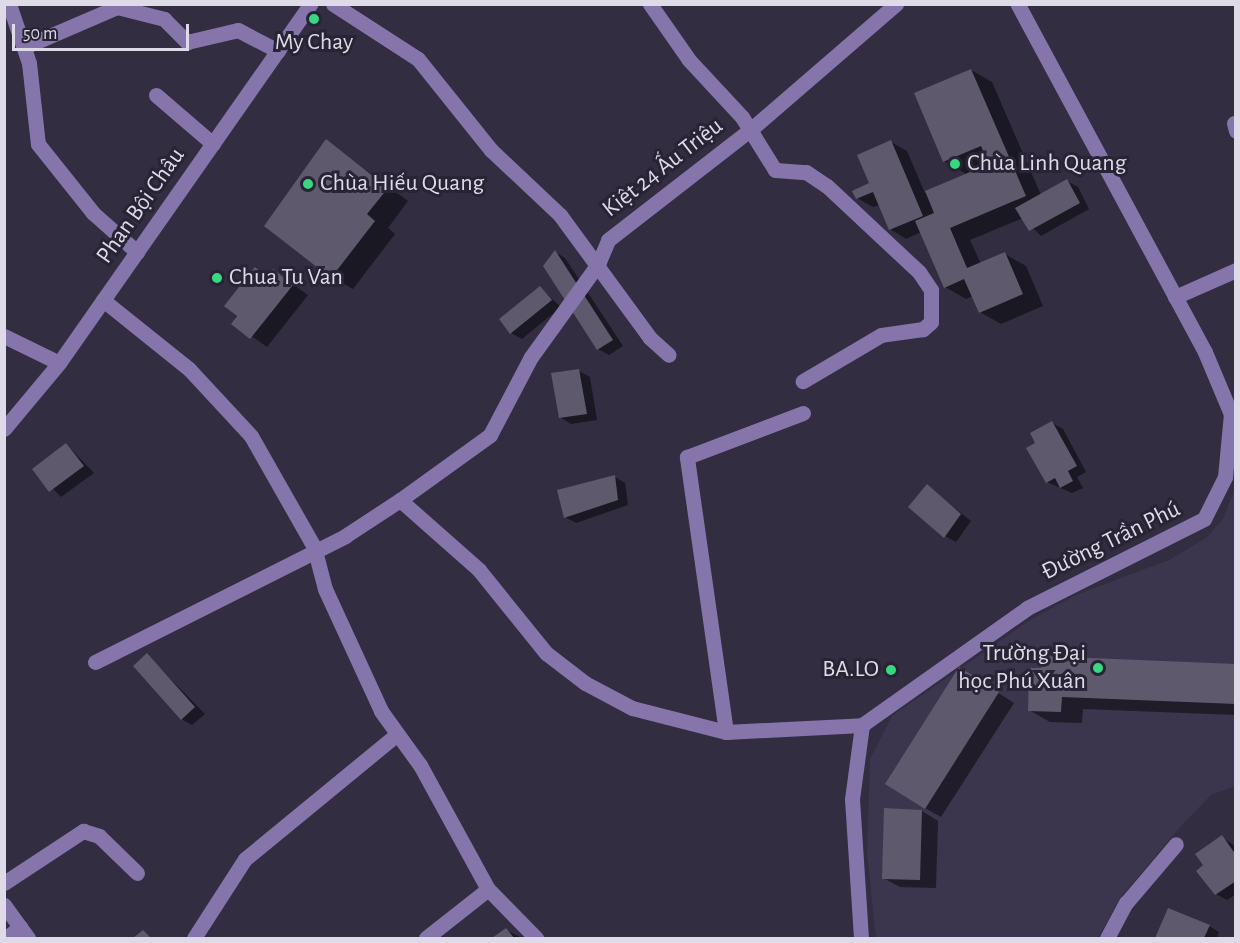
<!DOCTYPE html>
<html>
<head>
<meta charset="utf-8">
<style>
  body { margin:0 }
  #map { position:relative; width:1240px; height:943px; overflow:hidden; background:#322d40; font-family:"Alegreya Sans",sans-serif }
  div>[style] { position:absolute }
  .built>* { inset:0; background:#3c354e }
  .shadow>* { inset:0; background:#0007 }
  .building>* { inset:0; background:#5f596e }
  .minor>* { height:15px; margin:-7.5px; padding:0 7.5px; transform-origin:7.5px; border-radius:7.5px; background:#8575ab }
  .dots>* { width:16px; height:16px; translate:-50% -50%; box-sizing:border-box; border:3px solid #292336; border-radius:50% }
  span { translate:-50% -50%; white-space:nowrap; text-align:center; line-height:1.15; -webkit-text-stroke:6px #292336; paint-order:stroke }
  .poi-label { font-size:24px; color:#dedae7 }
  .left { translate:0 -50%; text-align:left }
  .right { translate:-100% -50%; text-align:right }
  .street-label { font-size:24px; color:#dedae7 }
  .frame { position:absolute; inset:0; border:6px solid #dedae7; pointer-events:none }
  .scale { position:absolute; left:12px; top:24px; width:177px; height:27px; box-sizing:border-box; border:3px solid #dedae7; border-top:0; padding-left:8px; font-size:18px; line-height:21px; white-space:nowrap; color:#dedae7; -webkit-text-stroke:4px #292336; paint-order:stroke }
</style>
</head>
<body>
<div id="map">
  <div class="built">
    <div style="clip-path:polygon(1235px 489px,1235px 786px,1211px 795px,1182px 825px,1120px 898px,1098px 938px,876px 938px,867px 854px,870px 759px,892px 716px,1030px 620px,1076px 595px,1169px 560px,1206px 538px,1223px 519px)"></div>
  </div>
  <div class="shadow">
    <div style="clip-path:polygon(971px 70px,992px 82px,1041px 195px,1067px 181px,1078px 187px,1089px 209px,1041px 236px,1023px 218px,970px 240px,981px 264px,1005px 254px,1026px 266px,1043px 306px,1001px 324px,980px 312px,973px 296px,966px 299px,945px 287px,921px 232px,906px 239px,890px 229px,880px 205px,873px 207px,857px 198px,871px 184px,891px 142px,907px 151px,925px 193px,968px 175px,944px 161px)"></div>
    <div style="clip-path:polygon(326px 141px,408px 201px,388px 228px,395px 234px,353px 289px,332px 277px)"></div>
    <div style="clip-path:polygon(555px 252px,565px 258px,623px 346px,609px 355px,598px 349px,545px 266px)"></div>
    <div style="clip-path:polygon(255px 269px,269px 277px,274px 271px,308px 295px,267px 347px,233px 323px)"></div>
    <div style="clip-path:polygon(540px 288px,561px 307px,522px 339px,511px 333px)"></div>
    <div style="clip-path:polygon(579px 371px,590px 377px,597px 420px,571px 424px,560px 417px)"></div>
    <div style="clip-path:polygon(1052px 423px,1063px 429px,1086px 472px,1077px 477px,1083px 488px,1072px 493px,1047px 482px,1037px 443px)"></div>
    <div style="clip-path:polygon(66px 444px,94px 473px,61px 497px,34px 469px)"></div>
    <div style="clip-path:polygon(615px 477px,625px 483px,628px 505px,576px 523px,565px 517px)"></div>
    <div style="clip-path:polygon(927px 486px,971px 521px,956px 542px,945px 536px)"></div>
    <div style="clip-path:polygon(147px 655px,205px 714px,192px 725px,181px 719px)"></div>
    <div style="clip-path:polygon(1236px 665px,1236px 715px,1083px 709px,1082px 723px,1050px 722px,1029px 710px,1031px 669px)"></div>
    <div style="clip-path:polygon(975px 678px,1014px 703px,941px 817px,925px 808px)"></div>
    <div style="clip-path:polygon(922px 811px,938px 821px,936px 888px,900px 887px,883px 878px)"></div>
    <div style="clip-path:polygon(1222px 837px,1236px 847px,1236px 894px,1227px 900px,1216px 894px,1205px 866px)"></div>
    <div style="clip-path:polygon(1209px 926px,1219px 932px,1217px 938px,1157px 938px)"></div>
    <div style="clip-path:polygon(506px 930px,522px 938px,494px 938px)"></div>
  </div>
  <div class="building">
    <div style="clip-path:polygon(971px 69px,1026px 196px,950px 228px,967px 268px,1005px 252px,1023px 294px,979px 313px,964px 279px,944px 288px,915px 221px,934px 213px,925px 191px,989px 164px,981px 146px,943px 162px,914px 93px)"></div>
    <div style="clip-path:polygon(326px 139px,388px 188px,367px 214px,375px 221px,331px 278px,264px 226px)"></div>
    <div style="clip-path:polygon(891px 140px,923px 216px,889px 230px,873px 192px,856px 199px,852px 191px,869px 183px,857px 155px)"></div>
    <div style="clip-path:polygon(1067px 179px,1080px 203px,1029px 231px,1015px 208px)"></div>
    <div style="clip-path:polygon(555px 250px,613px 340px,597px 350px,543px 266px)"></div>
    <div style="clip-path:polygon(255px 267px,267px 277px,273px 269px,293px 285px,250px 339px,231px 324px,237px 316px,224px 306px)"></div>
    <div style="clip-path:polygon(540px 286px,552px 300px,510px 334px,499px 319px)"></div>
    <div style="clip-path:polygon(579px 369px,587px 414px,559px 418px,551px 373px)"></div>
    <div style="clip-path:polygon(1052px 421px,1077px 466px,1068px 471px,1073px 481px,1060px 488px,1055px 478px,1046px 483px,1026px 448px,1035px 443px,1030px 433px)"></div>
    <div style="clip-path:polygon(66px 443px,84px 466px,49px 492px,32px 469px)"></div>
    <div style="clip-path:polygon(615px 475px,618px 500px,564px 518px,557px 490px)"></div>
    <div style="clip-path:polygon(927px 484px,961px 514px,944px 538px,908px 507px)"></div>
    <div style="clip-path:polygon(147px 653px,195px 707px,181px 720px,133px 666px)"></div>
    <div style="clip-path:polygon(1042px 656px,1236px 664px,1236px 704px,1062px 697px,1061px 712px,1028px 711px,1029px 668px,1041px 668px)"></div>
    <div style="clip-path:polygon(959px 667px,999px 692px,925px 809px,885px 784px)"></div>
    <div style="clip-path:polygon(884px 808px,922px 810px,920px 880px,882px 879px)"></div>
    <div style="clip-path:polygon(1222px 835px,1236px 855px,1236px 881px,1215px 895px,1196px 871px,1203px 865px,1195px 854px)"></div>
    <div style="clip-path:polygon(1168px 908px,1210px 925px,1204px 938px,1155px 938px)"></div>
    <div style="clip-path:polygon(506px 928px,514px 938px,492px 938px)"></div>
    <div style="clip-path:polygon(143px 930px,151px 938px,133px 938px)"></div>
  </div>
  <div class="minor">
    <div style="left:9px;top:4px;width:62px;rotate:71.3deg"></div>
    <div style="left:29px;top:63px;width:81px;rotate:83.7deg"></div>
    <div style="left:38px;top:144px;width:88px;rotate:51.4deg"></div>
    <div style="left:93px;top:213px;width:59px;rotate:41.6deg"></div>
    <div style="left:333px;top:4px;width:101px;rotate:32.9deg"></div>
    <div style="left:418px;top:59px;width:117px;rotate:51.3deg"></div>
    <div style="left:491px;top:150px;width:95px;rotate:43.3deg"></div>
    <div style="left:560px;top:215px;width:152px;rotate:53.8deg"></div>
    <div style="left:650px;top:338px;width:25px;rotate:42deg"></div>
    <div style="left:650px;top:4px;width:68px;rotate:55.1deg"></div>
    <div style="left:689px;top:60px;width:78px;rotate:47.1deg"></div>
    <div style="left:742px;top:117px;width:62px;rotate:58.1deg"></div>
    <div style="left:775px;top:170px;width:31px;rotate:4deg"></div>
    <div style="left:806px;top:172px;width:25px;rotate:34deg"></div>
    <div style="left:827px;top:186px;width:126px;rotate:43.1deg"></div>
    <div style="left:919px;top:272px;width:22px;rotate:56deg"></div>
    <div style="left:931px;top:290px;width:32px;rotate:90deg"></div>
    <div style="left:931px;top:322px;width:11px;rotate:139deg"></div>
    <div style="left:923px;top:329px;width:42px;rotate:171.9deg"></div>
    <div style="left:881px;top:335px;width:91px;rotate:149.5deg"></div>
    <div style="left:24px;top:47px;width:101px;rotate:-23.3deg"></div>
    <div style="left:117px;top:7px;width:49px;rotate:14.3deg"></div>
    <div style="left:164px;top:19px;width:33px;rotate:45deg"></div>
    <div style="left:187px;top:42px;width:52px;rotate:-13.2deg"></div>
    <div style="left:238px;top:30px;width:45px;rotate:27.7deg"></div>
    <div style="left:156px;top:95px;width:75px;rotate:40.7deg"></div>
    <div style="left:1234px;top:123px;width:8px;rotate:76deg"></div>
    <div style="left:1175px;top:297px;width:67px;rotate:-23.9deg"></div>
    <div style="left:103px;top:300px;width:110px;rotate:38.7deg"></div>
    <div style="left:189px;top:369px;width:91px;rotate:47.2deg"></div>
    <div style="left:251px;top:436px;width:128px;rotate:60.4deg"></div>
    <div style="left:314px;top:547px;width:43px;rotate:75.3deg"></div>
    <div style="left:325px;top:589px;width:134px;rotate:65.3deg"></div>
    <div style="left:381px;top:711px;width:67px;rotate:54.2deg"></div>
    <div style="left:420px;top:765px;width:141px;rotate:61.3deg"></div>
    <div style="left:488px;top:889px;width:69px;rotate:45.6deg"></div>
    <div style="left:4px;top:336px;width:61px;rotate:26.1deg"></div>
    <div style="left:4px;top:429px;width:86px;rotate:-50.2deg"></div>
    <div style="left:59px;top:363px;width:438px;rotate:-55deg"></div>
    <div style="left:400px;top:500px;width:111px;rotate:-35.8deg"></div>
    <div style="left:490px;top:435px;width:88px;rotate:-62.3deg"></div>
    <div style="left:531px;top:357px;width:115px;rotate:-54.2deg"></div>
    <div style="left:598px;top:264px;width:26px;rotate:-67deg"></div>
    <div style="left:608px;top:240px;width:180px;rotate:-37.8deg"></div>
    <div style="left:750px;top:130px;width:193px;rotate:-40.8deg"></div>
    <div style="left:95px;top:662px;width:280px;rotate:-26.7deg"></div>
    <div style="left:345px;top:536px;width:66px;rotate:-33.2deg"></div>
    <div style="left:400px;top:500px;width:106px;rotate:41.5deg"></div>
    <div style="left:479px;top:570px;width:107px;rotate:51.1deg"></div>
    <div style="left:546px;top:653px;width:49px;rotate:37.6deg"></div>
    <div style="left:585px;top:683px;width:53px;rotate:28deg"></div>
    <div style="left:632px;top:708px;width:97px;rotate:14.3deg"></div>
    <div style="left:726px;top:732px;width:136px;rotate:-2.9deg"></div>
    <div style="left:726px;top:732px;width:278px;rotate:-98.1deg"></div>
    <div style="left:687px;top:457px;width:124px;rotate:-20.8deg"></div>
    <div style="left:4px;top:883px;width:95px;rotate:-33.4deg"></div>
    <div style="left:83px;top:831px;width:17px;rotate:17deg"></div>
    <div style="left:99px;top:836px;width:53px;rotate:44.2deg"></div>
    <div style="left:4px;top:905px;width:41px;rotate:54deg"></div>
    <div style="left:6px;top:938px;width:18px;rotate:-38deg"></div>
    <div style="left:194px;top:938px;width:94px;rotate:-57.2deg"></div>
    <div style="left:245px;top:859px;width:197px;rotate:-39.4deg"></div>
    <div style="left:426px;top:938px;width:79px;rotate:-38.3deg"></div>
    <div style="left:861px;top:938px;width:139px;rotate:-93.7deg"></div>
    <div style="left:852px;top:799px;width:75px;rotate:-82.3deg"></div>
    <div style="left:862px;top:725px;width:202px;rotate:-35.3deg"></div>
    <div style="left:1027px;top:608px;width:198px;rotate:-26.7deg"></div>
    <div style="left:1204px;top:519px;width:47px;rotate:-63.4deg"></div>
    <div style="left:1225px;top:477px;width:63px;rotate:-84.6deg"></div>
    <div style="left:1231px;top:414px;width:67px;rotate:-112.8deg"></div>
    <div style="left:1205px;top:352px;width:395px;rotate:-118.3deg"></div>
    <div style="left:1107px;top:938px;width:40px;rotate:-62deg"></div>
    <div style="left:1126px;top:903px;width:77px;rotate:-49.7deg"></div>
  </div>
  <div class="dots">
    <div style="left:314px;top:19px;background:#36d880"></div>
    <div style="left:955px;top:164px;background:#36d880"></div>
    <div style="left:308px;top:184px;background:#36d880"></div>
    <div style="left:217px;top:278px;background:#36d880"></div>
    <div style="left:1098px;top:668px;background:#36d880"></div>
    <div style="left:891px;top:670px;background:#36d880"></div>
  </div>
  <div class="poi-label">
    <span style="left:314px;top:43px">My Chay</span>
    <span class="left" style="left:967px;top:164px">Chùa Linh Quang</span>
    <span class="left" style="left:320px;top:184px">Chùa Hiếu Quang</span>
    <span class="left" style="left:229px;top:278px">Chua Tu Van</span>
    <span class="right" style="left:1086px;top:668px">Trường Đại<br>học Phú Xuân</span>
    <span class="right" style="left:879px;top:670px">BA.LO</span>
  </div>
  <div class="street-label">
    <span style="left:663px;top:168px;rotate:-38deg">Kiệt 24 Ấu Triệu</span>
    <span style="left:141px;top:206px;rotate:-55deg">Phan Bội Châu</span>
    <span style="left:1111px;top:541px;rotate:-26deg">Đường Trần Phú</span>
  </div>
  <div class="frame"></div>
  <div class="scale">50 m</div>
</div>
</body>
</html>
